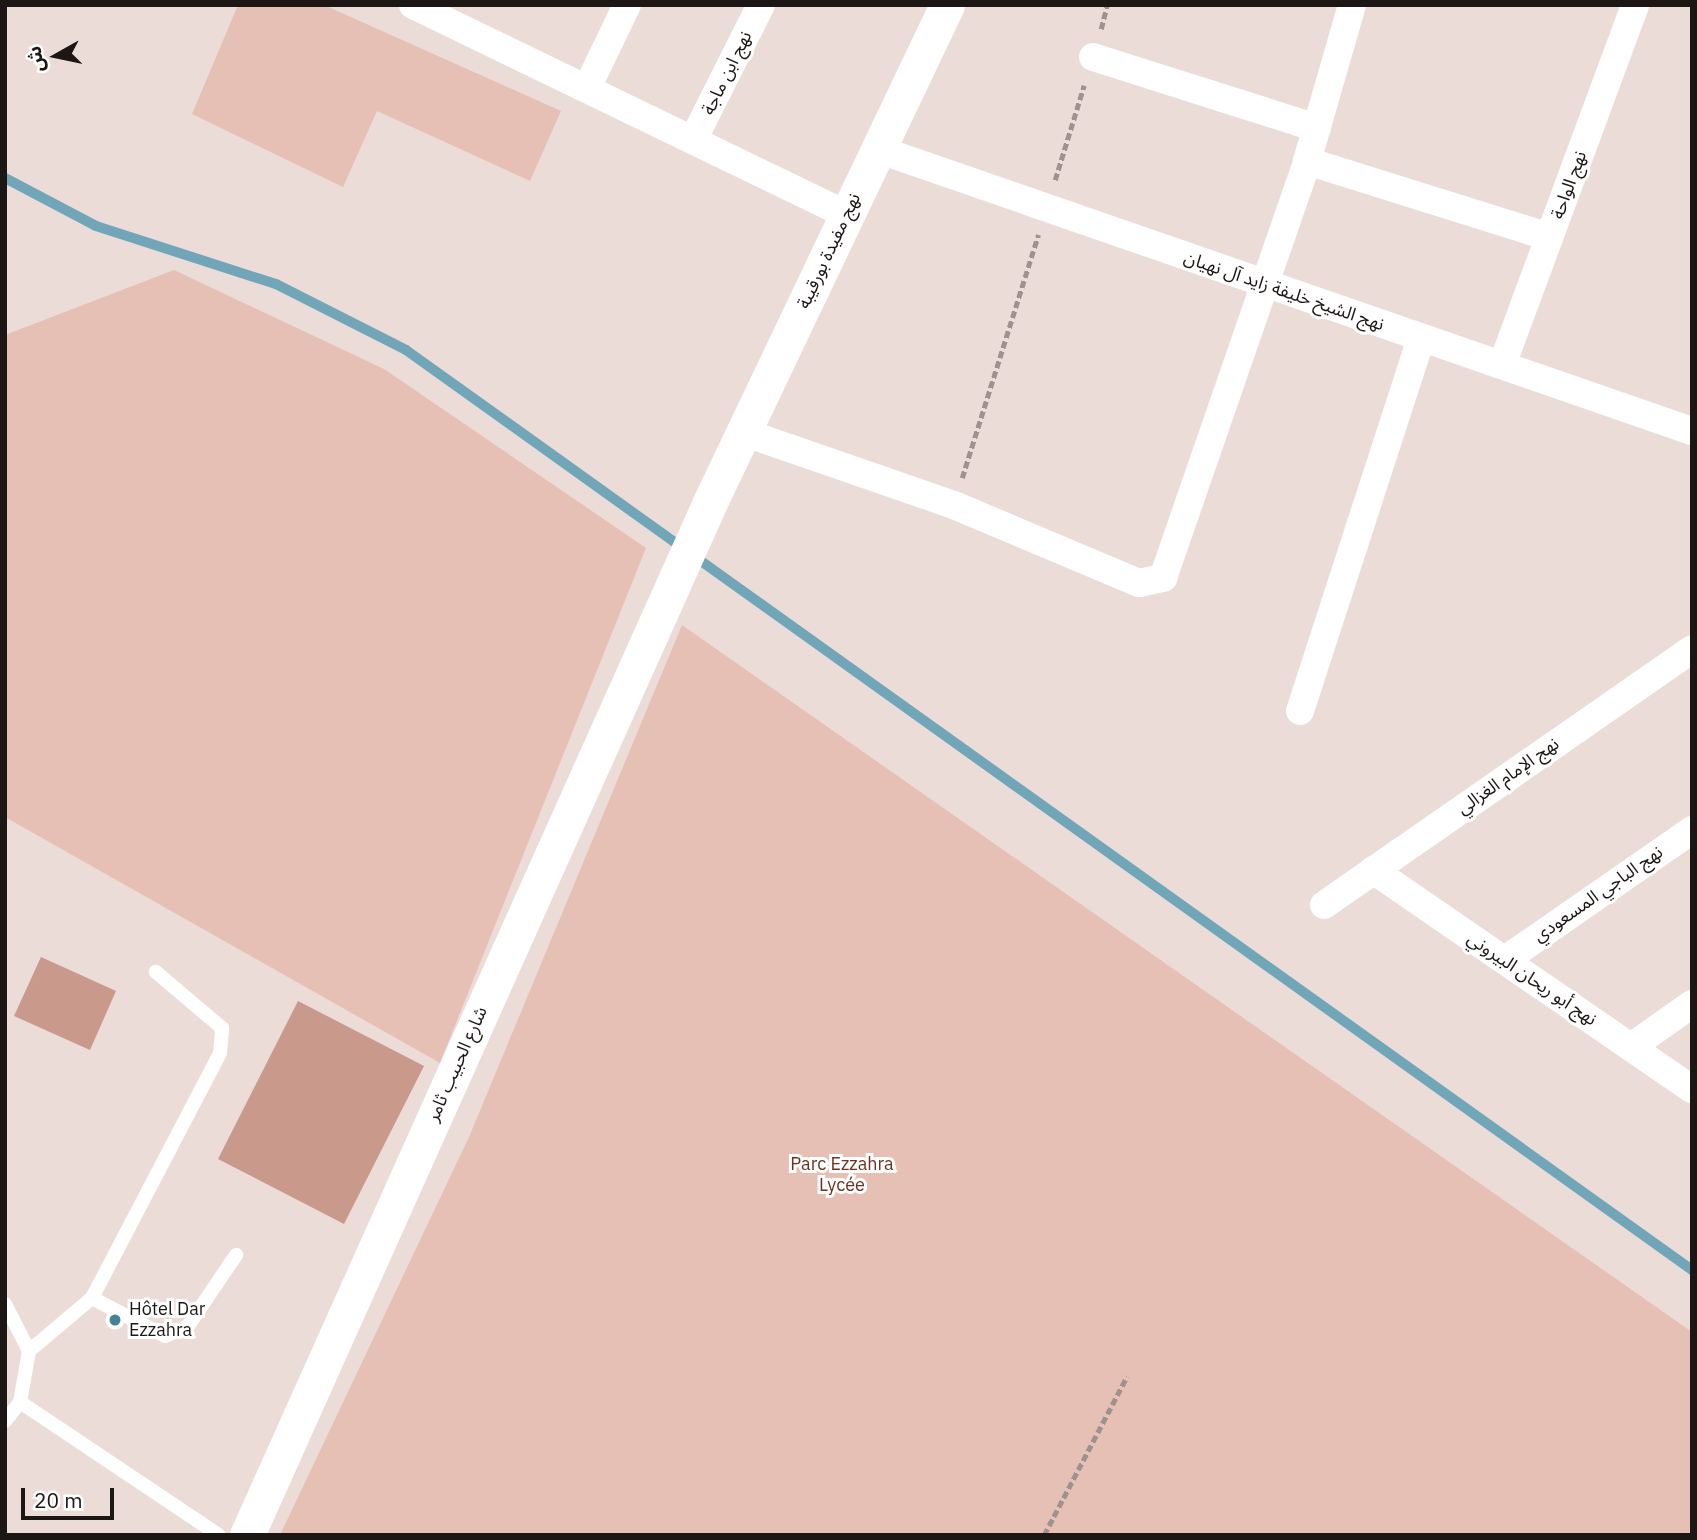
<!DOCTYPE html>
<html>
<head>
<meta charset="utf-8">
<style>
  body { margin:0 }
  #map { position:relative; width:1697px; height:1540px; overflow:hidden; background:#ebdcd8; font-family:"IBM Plex Sans","Noto Sans Arabic",sans-serif }
  div>[style] { position:absolute }
  .green>* { inset:0; background:#e6c0b4 }
  .stream>* { height:10px; margin:-5px; padding:0 5px; transform-origin:5px; border-radius:5px; background:#71a6b8 }
  .building>* { inset:0; background:#c9998b }
  .path>* { height:4.5px; margin-top:-2.25px; transform-origin:0; background:repeating-linear-gradient(90deg,#9d928f 0 7px,transparent 0 10.5px) }
  .service>* { height:14px; margin:-7px; padding:0 7px; transform-origin:7px; border-radius:7px; background:#fff }
  .minor>* { height:28px; margin:-14px; padding:0 14px; transform-origin:14px; border-radius:14px; background:#fff }
  .tertiary>* { height:35px; margin:-17.5px; padding:0 17.5px; transform-origin:17.5px; border-radius:17.5px; background:#fff }
  .dots>* { width:19px; height:19px; translate:-50% -50%; box-sizing:border-box; border:4px solid #fff; border-radius:50% }
  span { translate:-50% -50%; white-space:nowrap; text-align:center; line-height:1.15; -webkit-text-stroke:6px #fff; paint-order:stroke }
  .street-label { font-size:18px; color:#1c1715 }
  .park-label { font-size:18px; color:#6d301e }
  .poi-label { font-size:18px; color:#1c1715 }
  .left { translate:0 -50%; text-align:left }
  .frame { position:absolute; inset:0; border:7px solid #1c1715; pointer-events:none }
  .north { position:absolute; left:21px; top:21px; width:70px; height:70px; -webkit-text-stroke:5px #fff; paint-order:stroke; rotate:261deg; font-size:19px; font-weight:700; line-height:28px; text-align:center; color:#1c1715 }
  .north::after { content:''; display:block; margin:auto; width:24px; height:32px; background:#1c1715; clip-path:polygon(50% 0,100% 100%,50% 72%,0 100%) }
  .scale { position:absolute; left:21px; top:1488px; width:93px; height:32px; box-sizing:border-box; border:4px solid #1c1715; border-top:0; padding-left:9px; font-size:21px; line-height:24px; white-space:nowrap; color:#1c1715; -webkit-text-stroke:5px #fff; paint-order:stroke }
</style>
</head>
<body>
<div id="map">
  <div class="green">
    <div style="clip-path:polygon(238px 5px,324px 5px,561px 111px,530px 181px,377px 111px,343px 187px,192px 114px)"></div>
    <div style="clip-path:polygon(174px 270px,384px 369px,646px 548px,440px 1063px,5px 817px,5px 335px)"></div>
    <div style="clip-path:polygon(682px 625px,1692px 1332px,1692px 1535px,280px 1535px,469px 1137px)"></div>
  </div>
  <div class="stream">
    <div style="left:5px;top:178px;width:103px;rotate:27.8deg"></div>
    <div style="left:96px;top:226px;width:189px;rotate:17.9deg"></div>
    <div style="left:276px;top:284px;width:146px;rotate:26.9deg"></div>
    <div style="left:406px;top:350px;width:1581px;rotate:35.58deg"></div>
  </div>
  <div class="building">
    <div style="clip-path:polygon(41px 957px,116px 991px,90px 1050px,14px 1016px)"></div>
    <div style="clip-path:polygon(298px 1001px,424px 1066px,344px 1224px,218px 1159px)"></div>
  </div>
  <div class="path">
    <div style="left:1101px;top:29px;width:25px;rotate:-76deg"></div>
    <div style="left:1055px;top:180px;width:99px;rotate:-73deg"></div>
    <div style="left:962px;top:478px;width:255px;rotate:-72.6deg"></div>
    <div style="left:1044px;top:1535px;width:179px;rotate:-62.4deg"></div>
  </div>
  <div class="service">
    <div style="left:92px;top:1298px;width:82px;rotate:27.5deg"></div>
    <div style="left:165px;top:1336px;width:25px;rotate:-23deg"></div>
    <div style="left:188px;top:1326px;width:86px;rotate:-55.9deg"></div>
    <div style="left:5px;top:1304px;width:53px;rotate:62.9deg"></div>
    <div style="left:29px;top:1351px;width:52px;rotate:100deg"></div>
    <div style="left:20px;top:1402px;width:24px;rotate:128deg"></div>
    <div style="left:29px;top:1351px;width:82px;rotate:-40.1deg"></div>
    <div style="left:92px;top:1298px;width:276px;rotate:-62.4deg"></div>
    <div style="left:220px;top:1053px;width:25px;rotate:-85deg"></div>
    <div style="left:222px;top:1028px;width:87px;rotate:-139.7deg"></div>
    <div style="left:20px;top:1402px;width:239px;rotate:33.8deg"></div>
  </div>
  <div class="minor">
    <div style="left:413px;top:5px;width:481px;rotate:25.8deg"></div>
    <div style="left:1093px;top:57px;width:235px;rotate:17.6deg"></div>
    <div style="left:587px;top:88px;width:92px;rotate:-64.3deg"></div>
    <div style="left:693px;top:140px;width:151px;rotate:-63.3deg"></div>
    <div style="left:877px;top:149px;width:862px;rotate:19.09deg"></div>
    <div style="left:1307px;top:161px;width:254px;rotate:17.4deg"></div>
    <div style="left:1502px;top:365px;width:384px;rotate:-69.7deg"></div>
    <div style="left:743px;top:432px;width:223px;rotate:19.1deg"></div>
    <div style="left:954px;top:505px;width:201px;rotate:22.9deg"></div>
    <div style="left:1139px;top:583px;width:25px;rotate:-12deg"></div>
    <div style="left:1163px;top:578px;width:441px;rotate:-70.9deg"></div>
    <div style="left:1307px;top:161px;width:162px;rotate:-73.9deg"></div>
    <div style="left:1300px;top:711px;width:392px;rotate:-72deg"></div>
    <div style="left:1373px;top:870px;width:387px;rotate:34.5deg"></div>
    <div style="left:1324px;top:905px;width:448px;rotate:-34.8deg"></div>
    <div style="left:1505px;top:960px;width:228px;rotate:-34.8deg"></div>
    <div style="left:1631px;top:1047px;width:75px;rotate:-35.2deg"></div>
  </div>
  <div class="tertiary">
    <div style="left:247px;top:1535px;width:1136px;rotate:-65.85deg"></div>
    <div style="left:712px;top:498px;width:546px;rotate:-64.51deg"></div>
  </div>
  <div class="dots">
    <div style="left:115px;top:1320px;background:#448398"></div>
  </div>
  <div class="street-label">
    <span style="left:727px;top:73px;rotate:-64deg">نهج ابن ماجة</span>
    <span style="left:1569px;top:185px;rotate:-70deg">نهج الواحة</span>
    <span style="left:829px;top:251px;rotate:-65deg">نهج مفيدة بورقيبة</span>
    <span style="left:1284px;top:291px;rotate:19deg">نهج الشيخ خليفة زايد آل نهيان</span>
    <span style="left:1508px;top:776px;rotate:-35deg">نهج الإمام الغزالي</span>
    <span style="left:1598px;top:894px;rotate:-35deg">نهج الباجي المسعودي</span>
    <span style="left:1532px;top:979px;rotate:34deg">نهج أبو ريحان البيروني</span>
    <span style="left:457px;top:1064px;rotate:-66deg">شارع الحبيب ثامر</span>
  </div>
  <div class="park-label">
    <span style="left:842px;top:1175px">Parc Ezzahra<br>Lycée</span>
  </div>
  <div class="poi-label">
    <span class="left" style="left:129px;top:1320px">Hôtel Dar<br>Ezzahra</span>
  </div>
  <div class="frame"></div>
  <div class="north">ش</div>
  <div class="scale">20 m</div>
</div>
</body>
</html>
